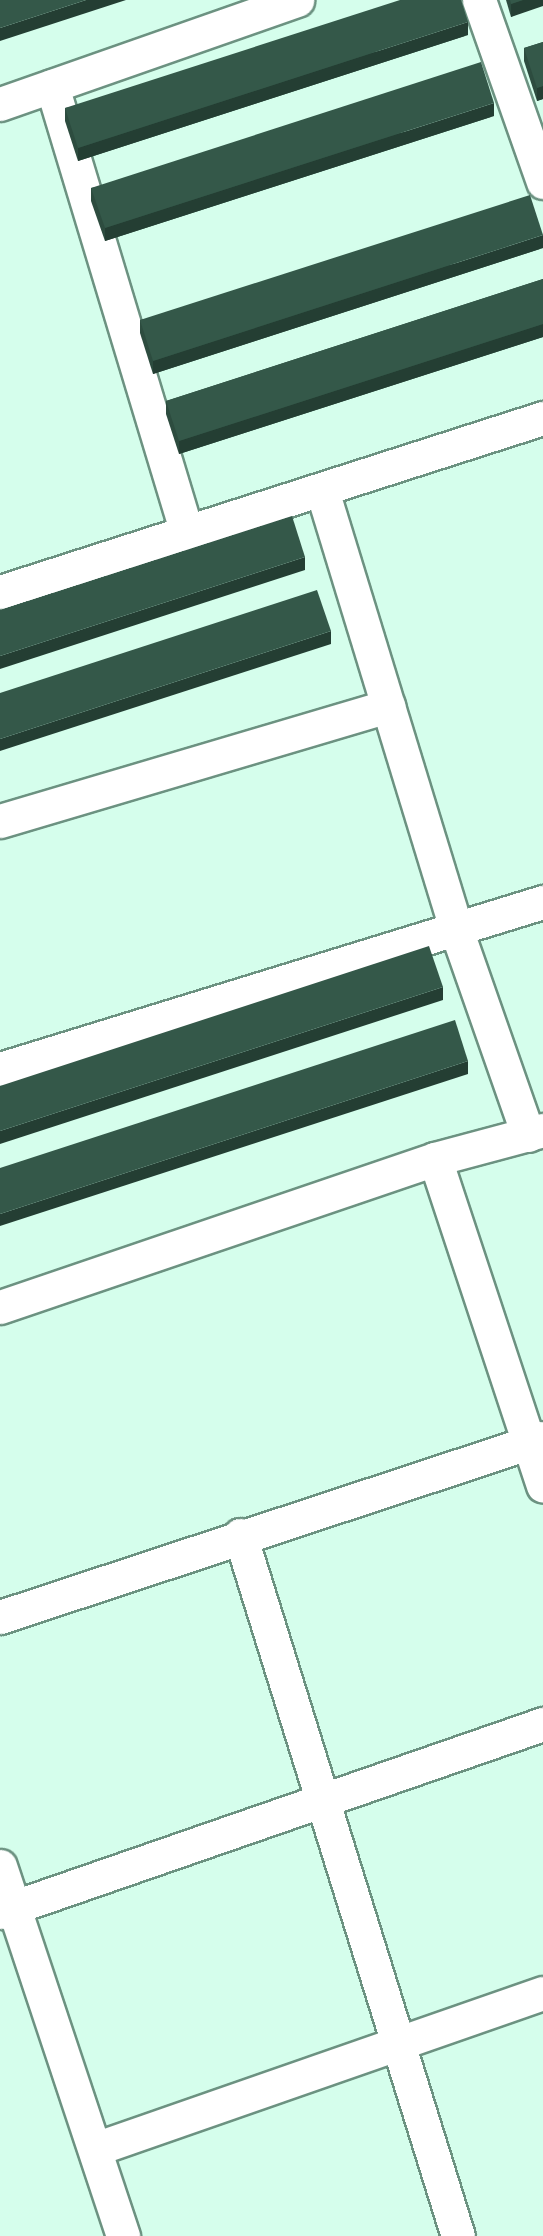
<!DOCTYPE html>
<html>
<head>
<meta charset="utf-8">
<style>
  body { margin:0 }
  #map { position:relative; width:543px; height:2236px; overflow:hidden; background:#d5feec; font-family:"Source Serif 4",serif }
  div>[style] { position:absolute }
  .roads { filter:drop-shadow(2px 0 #6c9281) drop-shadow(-2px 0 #6c9281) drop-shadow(0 2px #6c9281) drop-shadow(0 -2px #6c9281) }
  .street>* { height:33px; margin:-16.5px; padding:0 16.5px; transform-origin:16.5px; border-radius:16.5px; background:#fff }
  .wall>* { inset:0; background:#2d4c3f }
  .shaded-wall>* { inset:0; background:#243e33 }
  .building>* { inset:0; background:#345849 }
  span { translate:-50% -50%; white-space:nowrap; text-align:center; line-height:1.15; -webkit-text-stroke:6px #fff; paint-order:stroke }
</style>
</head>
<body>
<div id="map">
  <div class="roads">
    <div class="street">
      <div style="left:479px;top:0;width:193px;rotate:70.6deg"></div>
      <div style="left:52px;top:86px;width:464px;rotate:73.2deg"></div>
      <div style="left:0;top:104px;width:315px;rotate:-19.3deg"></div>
      <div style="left:322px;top:490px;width:462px;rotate:73deg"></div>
      <div style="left:457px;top:932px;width:215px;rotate:70.7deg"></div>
      <div style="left:0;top:592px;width:570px;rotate:-17.77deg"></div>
      <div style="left:0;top:821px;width:405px;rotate:-16.5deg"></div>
      <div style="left:0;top:1069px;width:568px;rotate:-17.1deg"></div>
      <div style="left:435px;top:1159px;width:344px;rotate:71.7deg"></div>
      <div style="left:0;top:1307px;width:459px;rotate:-18.8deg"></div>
      <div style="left:435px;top:1159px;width:112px;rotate:-15deg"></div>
      <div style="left:240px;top:1535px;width:734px;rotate:72.73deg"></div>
      <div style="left:0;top:1617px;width:572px;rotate:-18.24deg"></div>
      <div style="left:0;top:1866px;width:390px;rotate:71.6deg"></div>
      <div style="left:0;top:1912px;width:575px;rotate:-19.1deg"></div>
      <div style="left:95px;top:2149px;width:474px;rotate:-19.2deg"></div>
    </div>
  </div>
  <div class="wall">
    <div style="clip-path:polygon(506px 0,543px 0,511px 17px)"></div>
    <div style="clip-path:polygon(468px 35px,78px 161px,65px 121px,65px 108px)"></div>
    <div style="clip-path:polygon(543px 42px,543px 99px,537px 101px,524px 61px,524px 48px)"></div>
    <div style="clip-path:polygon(494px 116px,105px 241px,91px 201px,91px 188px)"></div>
    <div style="clip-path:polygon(543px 248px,153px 374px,140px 333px,140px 320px)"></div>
    <div style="clip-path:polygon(543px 279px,543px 337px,179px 454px,166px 414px,166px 401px)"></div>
  </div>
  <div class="shaded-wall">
    <div style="clip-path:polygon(86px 0,126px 0,0 41px,0 28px)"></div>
    <div style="clip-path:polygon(523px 0,543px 0,543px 6px,511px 17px,511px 4px)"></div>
    <div style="clip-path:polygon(468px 22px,468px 35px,78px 161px,78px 148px)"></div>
    <div style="clip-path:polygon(543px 86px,543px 99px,537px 101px,537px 88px)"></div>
    <div style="clip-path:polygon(494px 103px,494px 116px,105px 241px,105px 228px)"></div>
    <div style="clip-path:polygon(543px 235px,543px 248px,153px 374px,153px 361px)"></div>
    <div style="clip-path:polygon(543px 324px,543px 337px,179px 454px,179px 441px)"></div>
    <div style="clip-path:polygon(305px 557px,305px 570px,0 669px,0 656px)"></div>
    <div style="clip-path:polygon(331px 631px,331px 644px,0 751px,0 739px)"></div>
    <div style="clip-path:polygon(443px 987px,443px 1000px,0 1144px,0 1131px)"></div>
    <div style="clip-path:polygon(468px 1061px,468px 1074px,0 1226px,0 1214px)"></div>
  </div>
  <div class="building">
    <div style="clip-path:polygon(0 0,86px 0,0 28px)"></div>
    <div style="clip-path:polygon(400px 0,461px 0,468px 22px,78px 148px,65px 108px)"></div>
    <div style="clip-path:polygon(510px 0,523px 0,511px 4px)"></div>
    <div style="clip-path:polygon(543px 42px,543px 86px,537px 88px,524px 48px)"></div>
    <div style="clip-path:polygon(481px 62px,494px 103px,105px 228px,91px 188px)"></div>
    <div style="clip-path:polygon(530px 195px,543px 235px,153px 361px,140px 320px)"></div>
    <div style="clip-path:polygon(543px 279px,543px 324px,179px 441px,166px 401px)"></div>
    <div style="clip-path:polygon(292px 516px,305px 557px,0 656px,0 610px)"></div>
    <div style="clip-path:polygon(317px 590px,331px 631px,0 739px,0 693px)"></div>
    <div style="clip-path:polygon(429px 946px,443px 987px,0 1131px,0 1086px)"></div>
    <div style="clip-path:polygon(455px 1020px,468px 1061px,0 1214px,0 1168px)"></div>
  </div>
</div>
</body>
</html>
